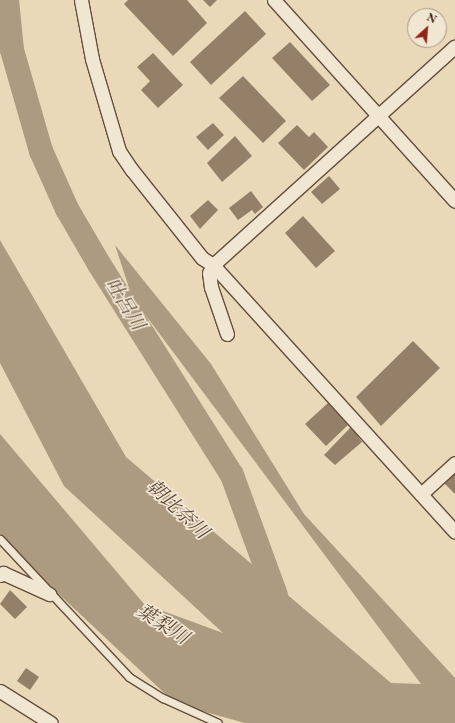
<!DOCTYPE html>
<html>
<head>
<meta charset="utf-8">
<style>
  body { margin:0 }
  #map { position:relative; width:455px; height:723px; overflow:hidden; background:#e9d9b9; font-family:"EB Garamond","Noto Serif JP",serif }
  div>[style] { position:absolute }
  .water>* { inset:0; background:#ac9a81 }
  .river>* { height:24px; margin:-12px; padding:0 12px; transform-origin:12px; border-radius:12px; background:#ac9a81 }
  .building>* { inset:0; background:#948069 }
  .roads { filter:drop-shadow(1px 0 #644e3c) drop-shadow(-1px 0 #644e3c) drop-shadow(0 1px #644e3c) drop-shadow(0 -1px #644e3c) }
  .lane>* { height:7px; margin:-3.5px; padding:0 3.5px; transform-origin:3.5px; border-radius:3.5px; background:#f1e6d2 }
  .street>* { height:13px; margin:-6.5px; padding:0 6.5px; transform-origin:6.5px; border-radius:6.5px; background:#f1e6d2 }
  span { translate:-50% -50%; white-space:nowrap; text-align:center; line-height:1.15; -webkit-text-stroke:3.5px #f1e6d2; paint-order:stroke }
  .water-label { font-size:19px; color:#604a3a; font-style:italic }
  .north { position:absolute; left:407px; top:8px; width:40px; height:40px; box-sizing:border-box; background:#f1e6d2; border:1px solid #a79686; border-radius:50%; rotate:26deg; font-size:11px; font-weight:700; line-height:16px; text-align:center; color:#371f13 }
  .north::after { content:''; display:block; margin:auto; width:14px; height:18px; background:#8f2418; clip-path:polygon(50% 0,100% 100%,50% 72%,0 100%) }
</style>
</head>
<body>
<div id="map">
  <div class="water">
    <div style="clip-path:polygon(0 240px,126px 457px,391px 683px,421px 684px,132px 297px,115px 245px,211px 364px,304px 514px,455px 678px,455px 723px,245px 723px,176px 704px,0 539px,0 434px,144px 604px,223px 633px,64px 486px,0 363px)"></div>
  </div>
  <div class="river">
    <div style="left:7px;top:0;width:50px;rotate:84.3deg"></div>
    <div style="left:12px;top:50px;width:105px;rotate:74deg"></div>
    <div style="left:41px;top:151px;width:64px;rotate:65.9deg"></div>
    <div style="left:67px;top:209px;width:64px;rotate:59.8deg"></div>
    <div style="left:99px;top:264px;width:249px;rotate:57.8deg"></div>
    <div style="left:232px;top:475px;width:128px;rotate:69.9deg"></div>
  </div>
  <div class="building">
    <div style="clip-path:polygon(128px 0,187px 0,207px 23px,173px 56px,124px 4px)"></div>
    <div style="clip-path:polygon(203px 0,217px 0,210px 7px)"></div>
    <div style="clip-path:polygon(245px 11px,266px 34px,211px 85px,190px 62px)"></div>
    <div style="clip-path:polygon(290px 42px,330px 85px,312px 101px,272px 58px)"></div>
    <div style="clip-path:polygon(153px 53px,183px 85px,158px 108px,141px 90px,150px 81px,137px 67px)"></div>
    <div style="clip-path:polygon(243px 76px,286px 121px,263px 143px,219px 98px)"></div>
    <div style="clip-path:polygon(213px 123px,224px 135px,208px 150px,196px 137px)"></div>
    <div style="clip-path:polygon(297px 125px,309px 137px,314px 132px,328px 147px,304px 170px,278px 143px)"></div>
    <div style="clip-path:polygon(235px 136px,252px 156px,222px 182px,207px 163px)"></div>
    <div style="clip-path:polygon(329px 176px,340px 189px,322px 204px,311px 192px)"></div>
    <div style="clip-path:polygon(251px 191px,263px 207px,255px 214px,252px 210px,238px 220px,229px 208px)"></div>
    <div style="clip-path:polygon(208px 200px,218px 210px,200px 229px,190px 216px)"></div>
    <div style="clip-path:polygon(303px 216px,335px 251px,316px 268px,285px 233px)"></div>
    <div style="clip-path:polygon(413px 341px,440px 368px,381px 426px,356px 397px)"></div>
    <div style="clip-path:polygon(328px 403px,348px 425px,326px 446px,305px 424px)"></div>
    <div style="clip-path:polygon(351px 427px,362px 442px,335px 465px,324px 455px)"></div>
    <div style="clip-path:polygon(455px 473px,455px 494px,444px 483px)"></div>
    <div style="clip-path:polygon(10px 590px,27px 607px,15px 619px,0 604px)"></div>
    <div style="clip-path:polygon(26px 668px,39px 677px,30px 690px,17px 681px)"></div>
  </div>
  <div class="roads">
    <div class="lane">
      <div style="left:0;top:539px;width:189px;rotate:46.9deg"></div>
      <div style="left:129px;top:677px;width:40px;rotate:32deg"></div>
      <div style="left:163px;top:698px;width:60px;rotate:24.4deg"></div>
    </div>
    <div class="street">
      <div style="left:81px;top:0;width:60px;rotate:79.4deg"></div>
      <div style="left:92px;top:59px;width:96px;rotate:73.6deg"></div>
      <div style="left:119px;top:151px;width:23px;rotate:56deg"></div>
      <div style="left:132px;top:170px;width:112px;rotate:51.5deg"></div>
      <div style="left:202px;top:258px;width:13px;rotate:32deg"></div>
      <div style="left:213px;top:265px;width:360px;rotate:47.8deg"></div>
      <div style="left:274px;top:0;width:270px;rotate:48deg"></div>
      <div style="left:227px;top:334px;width:50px;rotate:-108.8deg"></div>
      <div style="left:211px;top:287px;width:14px;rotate:-98deg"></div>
      <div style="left:209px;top:273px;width:9px;rotate:-63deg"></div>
      <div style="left:213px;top:265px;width:326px;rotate:-42.1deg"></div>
      <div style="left:421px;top:494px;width:46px;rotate:-42.4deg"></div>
      <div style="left:0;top:575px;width:4px;rotate:-34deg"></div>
      <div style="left:3px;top:573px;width:51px;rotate:24.5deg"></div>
      <div style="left:0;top:691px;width:60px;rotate:32.1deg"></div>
    </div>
  </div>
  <div class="water-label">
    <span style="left:125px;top:304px;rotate:58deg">吐呂川</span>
    <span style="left:178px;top:509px;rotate:43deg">朝比奈川</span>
    <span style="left:163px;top:624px;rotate:33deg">葉梨川</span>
  </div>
  <div class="north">N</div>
</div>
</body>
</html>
